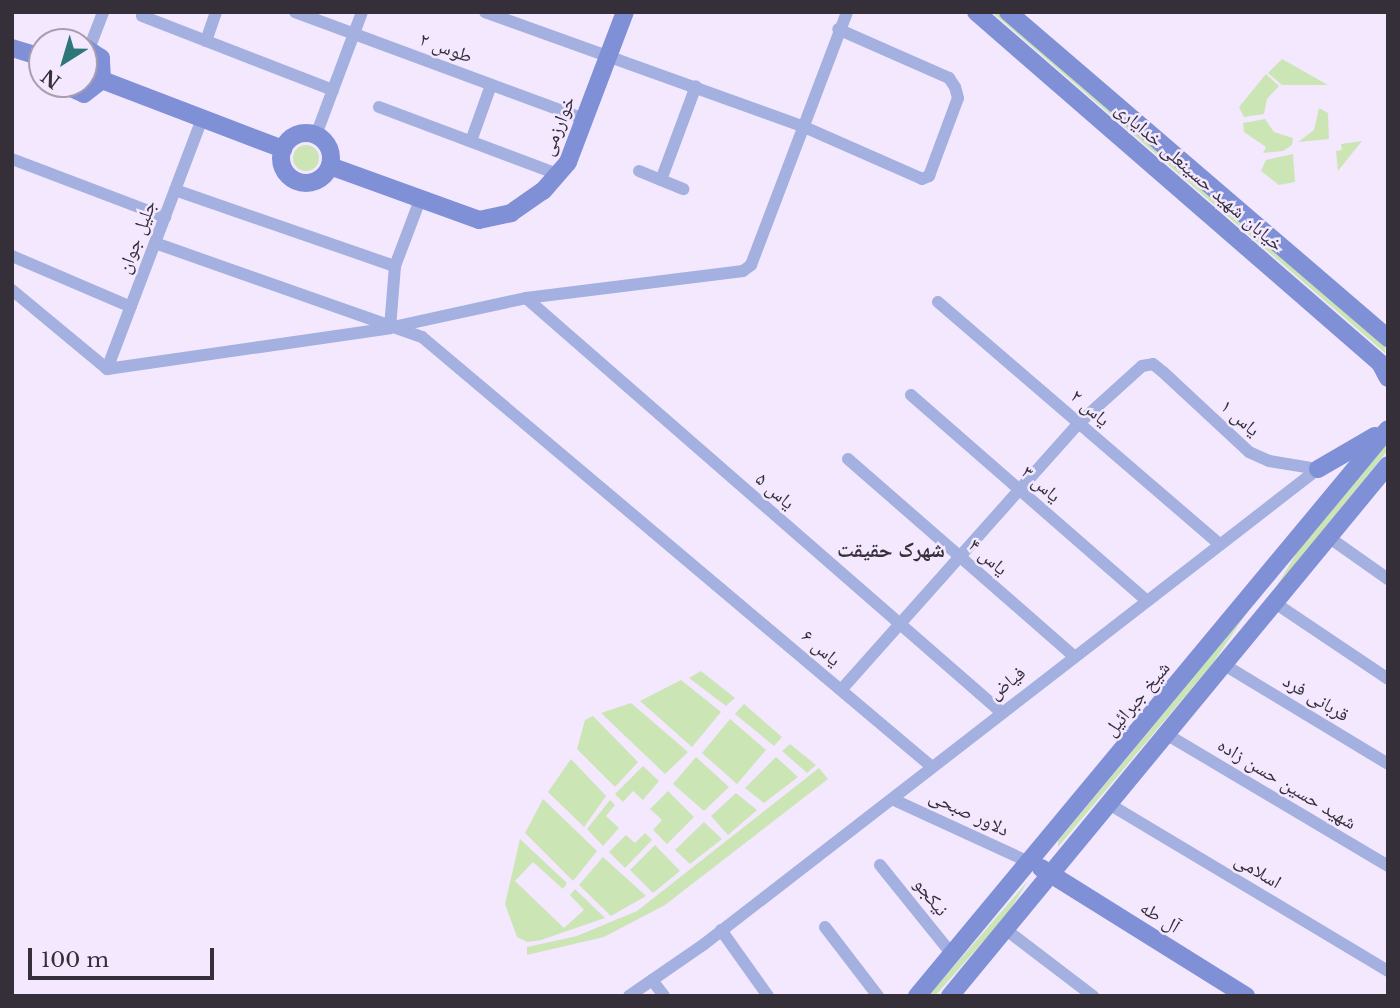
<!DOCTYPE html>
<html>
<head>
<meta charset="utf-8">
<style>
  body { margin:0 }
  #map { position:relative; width:1400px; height:1008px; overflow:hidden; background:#f4e8ff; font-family:"Libre Baskerville","Noto Naskh Arabic",serif }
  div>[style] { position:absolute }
  .green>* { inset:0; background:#cbe5b5 }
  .round { border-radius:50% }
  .street>* { height:12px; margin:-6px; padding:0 6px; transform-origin:6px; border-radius:6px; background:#a3b0e0 }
  .secondary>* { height:18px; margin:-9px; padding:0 9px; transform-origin:9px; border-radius:9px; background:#7f90d7 }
  .secondary>.ring { margin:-9px; padding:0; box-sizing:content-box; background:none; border:18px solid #7f90d7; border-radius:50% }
  span { translate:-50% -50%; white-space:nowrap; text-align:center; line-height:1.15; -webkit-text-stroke:5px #f4e8ff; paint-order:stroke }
  .street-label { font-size:19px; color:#352f3a }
  .neighbourhood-label { font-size:21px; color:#352f3a; font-weight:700 }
  .frame { position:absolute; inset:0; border:14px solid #352f3a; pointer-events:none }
  .north { position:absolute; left:28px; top:28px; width:70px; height:70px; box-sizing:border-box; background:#f4e8ff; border:2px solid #a89eb0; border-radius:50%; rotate:217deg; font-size:19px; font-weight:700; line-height:28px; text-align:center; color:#352f3a }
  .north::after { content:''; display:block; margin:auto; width:24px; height:32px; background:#2d767a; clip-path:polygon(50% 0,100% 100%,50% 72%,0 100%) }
  .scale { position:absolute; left:28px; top:948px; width:186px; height:32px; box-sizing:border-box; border:4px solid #352f3a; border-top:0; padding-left:9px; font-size:21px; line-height:24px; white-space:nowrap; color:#352f3a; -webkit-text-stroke:5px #f4e8ff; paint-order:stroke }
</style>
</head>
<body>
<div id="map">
  <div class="green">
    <div style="clip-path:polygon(992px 12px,1002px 12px,1385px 347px,1385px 353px)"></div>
    <div style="clip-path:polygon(1282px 59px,1328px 85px,1282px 85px,1268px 73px)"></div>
    <div style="clip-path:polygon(1266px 74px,1279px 86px,1267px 99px,1264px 114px,1244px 117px,1239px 107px)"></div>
    <div style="clip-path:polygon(1319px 108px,1328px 113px,1329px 139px,1298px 142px,1314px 130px)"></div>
    <div style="clip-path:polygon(1265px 119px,1274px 132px,1293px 138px,1292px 145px,1283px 151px,1263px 153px,1266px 147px,1244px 132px,1243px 123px)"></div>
    <div style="clip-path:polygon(1362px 141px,1338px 171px,1336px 151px,1342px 150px,1341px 144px)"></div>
    <div class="round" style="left:293px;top:145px;width:26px;height:26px"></div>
    <div style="clip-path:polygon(1293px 154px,1295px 182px,1279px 185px,1261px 171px,1266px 160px)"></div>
    <div style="clip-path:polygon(1388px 440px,1388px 450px,1275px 589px,1302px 544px)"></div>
    <div style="clip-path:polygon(1248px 611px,1213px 663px,1058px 847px,1058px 841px)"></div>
    <div style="clip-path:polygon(701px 671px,735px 698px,726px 706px,689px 678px)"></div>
    <div style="clip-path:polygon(681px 680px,721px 712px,692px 747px,640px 701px)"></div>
    <div style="clip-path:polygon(631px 703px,688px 752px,665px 774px,601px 713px)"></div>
    <div style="clip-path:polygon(744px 704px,782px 737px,774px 746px,735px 714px)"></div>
    <div style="clip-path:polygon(593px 716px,638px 762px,615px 787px,577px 749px,585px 720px)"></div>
    <div style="clip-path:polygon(730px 719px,766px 750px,737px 784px,702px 753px)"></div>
    <div style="clip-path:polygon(790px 744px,816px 765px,807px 773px,782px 751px)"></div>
    <div style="clip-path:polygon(696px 757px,729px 787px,704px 811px,673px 784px)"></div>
    <div style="clip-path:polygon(776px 757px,798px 777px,764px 803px,745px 788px)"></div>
    <div style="clip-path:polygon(571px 759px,606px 796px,584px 827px,548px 792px)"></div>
    <div style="clip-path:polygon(643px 766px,659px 781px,643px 800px,633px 791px,623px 802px,615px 794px)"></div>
    <div style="clip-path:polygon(819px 768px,828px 779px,665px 905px,604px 937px,527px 955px,527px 947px,577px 936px,637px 911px)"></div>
    <div style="clip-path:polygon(668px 791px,694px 817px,667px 844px,653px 830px,662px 820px,650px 809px)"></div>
    <div style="clip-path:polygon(736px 793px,757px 810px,728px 835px,711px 816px)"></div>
    <div style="clip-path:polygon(543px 799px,597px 851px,573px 881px,525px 833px)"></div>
    <div style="clip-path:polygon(610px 800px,615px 805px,606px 816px,619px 828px,603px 846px,587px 829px)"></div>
    <div style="clip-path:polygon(704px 822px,722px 839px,690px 864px,675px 850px)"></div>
    <div style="clip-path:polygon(645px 833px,652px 840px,625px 868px,609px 852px,626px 835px,635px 843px)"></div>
    <div style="clip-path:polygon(520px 839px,567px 883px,563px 889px,533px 862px,515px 881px,564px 928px,584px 910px,570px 895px,575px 889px,605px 918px,541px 940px,527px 942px,517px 937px,505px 904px)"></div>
    <div style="clip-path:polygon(655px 845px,680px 871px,653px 893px,630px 870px)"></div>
    <div style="clip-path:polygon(603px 857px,646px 896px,611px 916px,579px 885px)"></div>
    <div style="clip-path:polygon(1028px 881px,1009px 912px,935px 996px,928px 996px)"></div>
  </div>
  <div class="street">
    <div style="left:295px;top:12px;width:308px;rotate:20.3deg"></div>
    <div style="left:485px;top:12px;width:337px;rotate:19.8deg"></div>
    <div style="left:802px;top:126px;width:131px;rotate:23.8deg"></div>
    <div style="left:922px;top:179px;width:8px;rotate:-23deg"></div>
    <div style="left:929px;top:176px;width:83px;rotate:-69.6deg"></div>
    <div style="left:958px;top:98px;width:11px;rotate:-105deg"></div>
    <div style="left:955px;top:87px;width:11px;rotate:-124deg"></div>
    <div style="left:949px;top:78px;width:121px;rotate:-156.2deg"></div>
    <div style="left:142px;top:16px;width:205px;rotate:21.2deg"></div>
    <div style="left:206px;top:41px;width:31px;rotate:-71deg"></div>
    <div style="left:89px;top:49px;width:40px;rotate:-69deg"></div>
    <div style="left:379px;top:107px;width:193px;rotate:20.6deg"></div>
    <div style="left:316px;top:135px;width:131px;rotate:-69.5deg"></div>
    <div style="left:471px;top:141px;width:59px;rotate:-70.3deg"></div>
    <div style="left:12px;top:159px;width:164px;rotate:20.8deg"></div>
    <div style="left:639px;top:171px;width:48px;rotate:22.2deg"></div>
    <div style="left:661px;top:180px;width:100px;rotate:-69.6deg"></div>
    <div style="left:175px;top:190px;width:233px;rotate:19.1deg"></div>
    <div style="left:155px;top:243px;width:283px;rotate:19.4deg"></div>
    <div style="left:422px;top:337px;width:666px;rotate:40.13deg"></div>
    <div style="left:12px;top:256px;width:129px;rotate:23.2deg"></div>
    <div style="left:12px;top:290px;width:124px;rotate:39.7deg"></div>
    <div style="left:107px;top:369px;width:286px;rotate:-8.2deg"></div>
    <div style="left:390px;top:328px;width:62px;rotate:-85.4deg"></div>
    <div style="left:395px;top:266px;width:71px;rotate:-69.3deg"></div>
    <div style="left:526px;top:298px;width:630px;rotate:41.07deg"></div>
    <div style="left:938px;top:302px;width:369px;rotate:40.7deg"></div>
    <div style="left:393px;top:327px;width:136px;rotate:-12.3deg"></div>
    <div style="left:526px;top:298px;width:219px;rotate:-7.1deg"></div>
    <div style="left:743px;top:271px;width:10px;rotate:-37deg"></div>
    <div style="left:751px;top:265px;width:271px;rotate:-69.2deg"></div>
    <div style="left:107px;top:369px;width:267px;rotate:-69.2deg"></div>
    <div style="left:911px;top:395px;width:313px;rotate:41.1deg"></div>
    <div style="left:848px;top:459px;width:298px;rotate:41.1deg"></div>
    <div style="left:1327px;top:536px;width:75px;rotate:35.2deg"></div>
    <div style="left:1275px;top:603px;width:136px;rotate:33.9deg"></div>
    <div style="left:1223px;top:664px;width:193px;rotate:31.2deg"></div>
    <div style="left:841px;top:690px;width:358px;rotate:-48.3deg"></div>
    <div style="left:1079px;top:423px;width:85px;rotate:-42.1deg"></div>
    <div style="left:1142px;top:366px;width:11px;rotate:-10deg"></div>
    <div style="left:1153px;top:364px;width:13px;rotate:39deg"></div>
    <div style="left:1163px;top:372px;width:117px;rotate:42.9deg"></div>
    <div style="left:1249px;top:452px;width:22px;rotate:24deg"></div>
    <div style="left:1269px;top:461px;width:50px;rotate:9.3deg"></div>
    <div style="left:1166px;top:734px;width:258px;rotate:30.7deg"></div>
    <div style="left:892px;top:799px;width:151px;rotate:24.7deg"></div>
    <div style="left:1109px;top:804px;width:325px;rotate:30.9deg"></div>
    <div style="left:880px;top:865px;width:113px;rotate:51.1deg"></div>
    <div style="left:825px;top:927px;width:87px;rotate:52.5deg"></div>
    <div style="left:1005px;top:929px;width:111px;rotate:37.3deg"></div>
    <div style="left:721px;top:930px;width:81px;rotate:54.5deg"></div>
    <div style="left:652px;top:980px;width:20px;rotate:53deg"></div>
    <div style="left:629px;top:996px;width:90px;rotate:-34.6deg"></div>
    <div style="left:703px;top:945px;width:778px;rotate:-37.74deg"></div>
  </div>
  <div class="secondary">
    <div style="left:976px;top:12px;width:535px;rotate:40.98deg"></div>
    <div style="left:1380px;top:363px;width:17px;rotate:62deg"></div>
    <div style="left:1008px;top:12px;width:501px;rotate:40.63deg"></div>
    <div style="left:12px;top:48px;width:31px;rotate:17deg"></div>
    <div style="left:102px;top:80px;width:194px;rotate:20.9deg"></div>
    <div style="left:62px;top:84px;width:24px;rotate:24deg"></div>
    <div style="left:84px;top:94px;width:23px;rotate:-38deg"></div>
    <div style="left:102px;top:80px;width:22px;rotate:-93deg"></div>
    <div style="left:101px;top:58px;width:20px;rotate:-147deg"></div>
    <div class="ring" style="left:281px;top:133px;width:32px;height:32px"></div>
    <div style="left:330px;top:166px;width:158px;rotate:19.9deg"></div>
    <div style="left:479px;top:220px;width:33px;rotate:-12deg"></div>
    <div style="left:511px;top:213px;width:39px;rotate:-35deg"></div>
    <div style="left:543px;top:191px;width:38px;rotate:-49deg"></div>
    <div style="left:568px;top:162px;width:160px;rotate:-69.2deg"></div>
    <div style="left:1318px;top:469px;width:66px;rotate:-30.1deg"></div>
    <div style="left:1041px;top:868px;width:242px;rotate:32deg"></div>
    <div style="left:917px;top:996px;width:737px;rotate:-50.28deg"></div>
    <div style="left:950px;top:996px;width:688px;rotate:-50.48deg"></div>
  </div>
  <div class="street-label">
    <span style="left:446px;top:48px;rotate:20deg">طوس ۲</span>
    <span style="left:558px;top:126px;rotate:-68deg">خوارزمی</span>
    <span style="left:1199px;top:177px;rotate:41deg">خیابان شهید حسینعلی خدایاری</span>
    <span style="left:137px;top:237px;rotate:-69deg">جلیل جوان</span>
    <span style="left:1090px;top:408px;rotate:41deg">یاس ۲</span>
    <span style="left:1240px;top:418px;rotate:41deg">یاس ۱</span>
    <span style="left:1041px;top:484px;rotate:41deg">یاس ۳</span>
    <span style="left:775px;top:491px;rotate:41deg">یاس ۵</span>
    <span style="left:988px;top:557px;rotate:41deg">یاس ۴</span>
    <span style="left:821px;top:648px;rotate:41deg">یاس ۶</span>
    <span style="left:1007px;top:683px;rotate:-38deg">فیاض</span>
    <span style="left:1316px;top:698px;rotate:31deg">قربانی فرد</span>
    <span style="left:1137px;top:699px;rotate:-50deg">شیخ جبرائیل</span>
    <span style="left:1287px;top:784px;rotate:31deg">شهید حسین حسن زاده</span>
    <span style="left:969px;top:813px;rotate:25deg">دلاور صبحی</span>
    <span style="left:1258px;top:871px;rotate:31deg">اسلامی</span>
    <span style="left:931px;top:897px;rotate:51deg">نیکجو</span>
    <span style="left:1160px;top:917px;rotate:32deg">آل طه</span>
  </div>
  <div class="neighbourhood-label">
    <span style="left:891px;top:550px">شهرک حقیقت</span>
  </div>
  <div class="frame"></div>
  <div class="north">N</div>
  <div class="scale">100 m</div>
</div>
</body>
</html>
